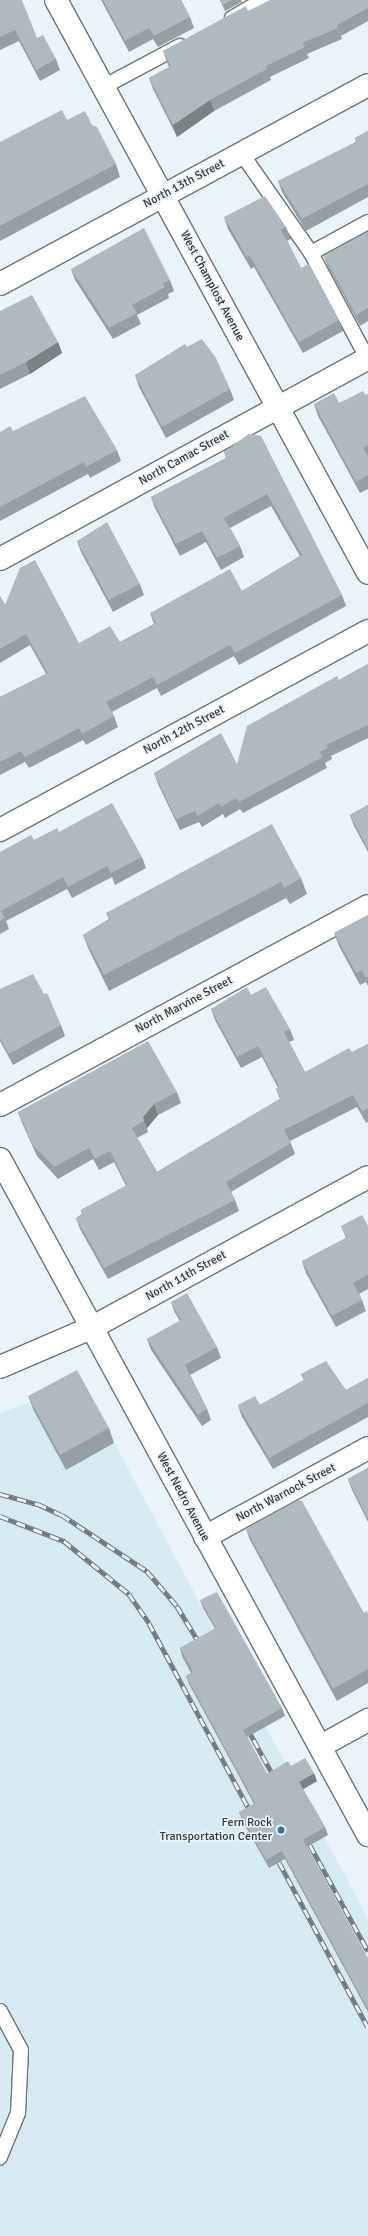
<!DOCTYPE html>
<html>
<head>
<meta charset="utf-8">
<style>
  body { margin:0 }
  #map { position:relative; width:368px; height:2236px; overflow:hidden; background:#e9f3f8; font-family:Signika,sans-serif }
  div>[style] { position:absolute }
  .built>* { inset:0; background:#d7e9f1 }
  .roads { filter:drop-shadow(1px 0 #6b7578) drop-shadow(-1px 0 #6b7578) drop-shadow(0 1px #6b7578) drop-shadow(0 -1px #6b7578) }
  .service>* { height:14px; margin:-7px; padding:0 7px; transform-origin:7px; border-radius:7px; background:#fff }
  .minor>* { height:22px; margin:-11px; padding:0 11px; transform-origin:11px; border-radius:11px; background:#fff }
  .rail>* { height:4.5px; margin-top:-2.25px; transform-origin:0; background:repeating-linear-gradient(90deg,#e9f3f8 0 9px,#707679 0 18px); box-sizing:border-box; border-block:1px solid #707679 }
  .wall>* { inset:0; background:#969fa3 }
  .shaded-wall>* { inset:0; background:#7a8285 }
  .building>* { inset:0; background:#afb9be }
  .dots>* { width:11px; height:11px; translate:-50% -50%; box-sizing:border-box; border:2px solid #e9f3f8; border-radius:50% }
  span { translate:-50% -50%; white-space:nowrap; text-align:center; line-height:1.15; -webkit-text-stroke:3.5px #e9f3f8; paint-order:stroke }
  .street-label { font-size:12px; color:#35393b }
  .poi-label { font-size:12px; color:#35393b }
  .right { translate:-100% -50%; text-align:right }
</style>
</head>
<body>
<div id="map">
  <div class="built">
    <div style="clip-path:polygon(83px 1384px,368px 1919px,368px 2236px,0 2236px,0 1413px)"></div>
  </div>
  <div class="roads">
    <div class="service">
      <div style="left:232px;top:18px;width:36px;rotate:-30deg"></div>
      <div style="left:105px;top:86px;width:85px;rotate:-28.1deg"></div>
      <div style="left:242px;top:154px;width:121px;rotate:55.1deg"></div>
      <div style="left:311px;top:253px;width:65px;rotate:-28.5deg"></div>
      <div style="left:311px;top:253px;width:119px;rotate:61.9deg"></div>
      <div style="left:0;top:2011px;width:44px;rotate:61.7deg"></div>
      <div style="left:21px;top:2050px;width:63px;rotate:92.7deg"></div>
      <div style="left:18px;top:2113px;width:48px;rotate:112.2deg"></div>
    </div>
    <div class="minor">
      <div style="left:56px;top:0;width:652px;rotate:61.43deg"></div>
      <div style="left:0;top:284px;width:418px;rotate:-28.4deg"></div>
      <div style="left:0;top:559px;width:419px;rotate:-28.6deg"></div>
      <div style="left:0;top:830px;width:418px;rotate:-28.4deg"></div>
      <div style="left:0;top:1105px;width:418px;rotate:-28.4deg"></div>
      <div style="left:0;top:1159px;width:770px;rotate:61.44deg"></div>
      <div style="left:0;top:1367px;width:101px;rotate:-23.3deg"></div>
      <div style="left:93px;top:1327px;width:313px;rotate:-28.6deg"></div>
      <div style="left:205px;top:1537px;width:186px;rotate:-28.6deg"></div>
      <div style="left:321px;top:1746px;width:54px;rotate:-29deg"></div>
    </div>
  </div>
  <div class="rail">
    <div style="left:0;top:1494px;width:39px;rotate:15deg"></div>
    <div style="left:38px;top:1504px;width:26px;rotate:25deg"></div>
    <div style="left:62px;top:1515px;width:102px;rotate:33.4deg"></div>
    <div style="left:147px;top:1571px;width:46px;rotate:49.4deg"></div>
    <div style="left:177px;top:1606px;width:50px;rotate:58.8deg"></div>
    <div style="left:0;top:1516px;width:69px;rotate:21.3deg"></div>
    <div style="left:64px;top:1541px;width:84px;rotate:39.2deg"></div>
    <div style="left:129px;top:1594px;width:35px;rotate:55deg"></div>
    <div style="left:149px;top:1623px;width:217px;rotate:61.7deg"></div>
    <div style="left:245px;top:1724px;width:64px;rotate:61deg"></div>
    <div style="left:310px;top:1845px;width:121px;rotate:61.3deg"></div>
    <div style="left:279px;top:1862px;width:187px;rotate:61.7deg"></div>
  </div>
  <div class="wall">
    <div style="clip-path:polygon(0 0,56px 59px,60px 70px,40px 81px,19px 41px,0 50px)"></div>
    <div style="clip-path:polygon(101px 0,181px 0,190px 17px,194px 28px,158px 47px,153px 39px,129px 52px)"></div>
    <div style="clip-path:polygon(220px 0,241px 0,242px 2px,225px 11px)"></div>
    <div style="clip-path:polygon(368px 0,368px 21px,341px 36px,342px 39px,307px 54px,309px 58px,270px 77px,271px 80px,214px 111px,177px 137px,153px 89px,149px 78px,169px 67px,167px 62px,163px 51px,248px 11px)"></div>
    <div style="clip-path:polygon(67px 120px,92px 125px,116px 164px,120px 177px,0 241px,0 142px)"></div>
    <div style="clip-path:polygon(368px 131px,368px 197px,306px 231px,282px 192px,278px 181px,356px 142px,355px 138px)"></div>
    <div style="clip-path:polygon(224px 217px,286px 227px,291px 239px,287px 241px,301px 268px,339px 320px,343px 331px,303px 353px,254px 267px,251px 269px,228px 229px)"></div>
    <div style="clip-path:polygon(368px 232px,368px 321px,360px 326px,328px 267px,324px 256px)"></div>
    <div style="clip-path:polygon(71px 269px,170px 280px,174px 291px,168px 294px,169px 298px,137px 315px,141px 324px,113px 339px,75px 280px)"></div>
    <div style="clip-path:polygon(0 311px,58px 342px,62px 353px,30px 374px,0 389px)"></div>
    <div style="clip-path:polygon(187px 347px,230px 389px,234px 400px,166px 438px,139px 387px,135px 375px)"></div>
    <div style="clip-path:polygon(368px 394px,368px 489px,360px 493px,318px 416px,314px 404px,339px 403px,366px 395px)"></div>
    <div style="clip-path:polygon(13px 431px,117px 450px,121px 461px,90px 478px,88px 474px,0 521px,0 432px)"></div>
    <div style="clip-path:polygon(249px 434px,342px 595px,346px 606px,239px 665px,234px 656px,161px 696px,157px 688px,112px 712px,114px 716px,118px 727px,86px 745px,83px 740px,29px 768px,25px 762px,0 775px,0 697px,46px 674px,30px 645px,0 663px,0 596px,5px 605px,79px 643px,120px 642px,154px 624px,150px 613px,242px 591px,300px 556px,271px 506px,230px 528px,240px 546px,244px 557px,221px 570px,206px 542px,180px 556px,155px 508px,151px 497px,226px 458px,224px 452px)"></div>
    <div style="clip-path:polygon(77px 541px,140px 584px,144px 595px,113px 612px,81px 552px)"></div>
    <div style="clip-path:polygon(368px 664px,368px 738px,331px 756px,332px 759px,325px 763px,327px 768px,243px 813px,240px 809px,225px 818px,223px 814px,202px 827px,199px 822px,180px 830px,158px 784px,154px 773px,237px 764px,339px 680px)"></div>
    <div style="clip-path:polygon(368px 805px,368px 852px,354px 826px,350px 815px)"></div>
    <div style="clip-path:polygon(59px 832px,142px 857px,146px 868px,115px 885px,112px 877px,72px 898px,67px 889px,6px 921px,9px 929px,0 934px,0 852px)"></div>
    <div style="clip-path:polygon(301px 878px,307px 894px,290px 904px,286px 898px,109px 991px,89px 950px,83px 935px,109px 919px,106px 913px)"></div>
    <div style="clip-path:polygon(368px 915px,368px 986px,366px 982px,360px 985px,339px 946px,334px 933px)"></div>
    <div style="clip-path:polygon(0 989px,61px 1025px,65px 1036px,13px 1065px,0 1041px)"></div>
    <div style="clip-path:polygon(251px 995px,290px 1029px,294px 1040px,289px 1042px,305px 1072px,352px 1052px,368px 1044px,368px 1122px,366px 1123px,357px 1107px,290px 1141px,295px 1154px,231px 1192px,235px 1200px,239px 1211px,108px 1279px,80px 1229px,76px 1218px,82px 1214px,81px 1210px,126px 1186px,114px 1162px,99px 1170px,93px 1159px,58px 1179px,37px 1156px,22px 1123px,18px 1112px,177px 1092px,181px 1103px,158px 1115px,147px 1128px,148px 1132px,137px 1138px,157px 1172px,280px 1099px,276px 1089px,278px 1088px,262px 1057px,241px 1068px,215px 1020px,211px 1009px)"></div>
    <div style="clip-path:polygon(341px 1226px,368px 1226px,368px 1289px,359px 1294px,362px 1300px,366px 1311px,336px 1327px,306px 1273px,302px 1261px,346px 1238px)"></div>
    <div style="clip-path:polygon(171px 1302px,217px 1347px,221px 1358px,190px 1375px,207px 1409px,211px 1420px,202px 1426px,151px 1350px,147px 1339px,180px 1321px,175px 1313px)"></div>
    <div style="clip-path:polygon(301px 1374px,346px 1390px,368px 1378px,368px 1417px,273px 1469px,242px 1417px,238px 1405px,260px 1405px,304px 1380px)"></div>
    <div style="clip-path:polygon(28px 1396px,109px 1428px,114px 1443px,66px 1470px,34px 1411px)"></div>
    <div style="clip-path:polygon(368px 1468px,368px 1522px,352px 1490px,348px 1479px)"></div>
    <div style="clip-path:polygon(246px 1529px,364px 1613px,368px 1614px,368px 1683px,337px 1701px,250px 1540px)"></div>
    <div style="clip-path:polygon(200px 1600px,282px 1708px,285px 1716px,247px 1737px,267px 1774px,291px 1766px,317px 1781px,303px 1789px,325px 1827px,328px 1835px,307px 1847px,368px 1959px,368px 2012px,285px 1859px,269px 1868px,242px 1820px,239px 1812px,254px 1804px,189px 1684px,186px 1676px,191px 1673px,182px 1656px,180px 1648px,215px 1629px,203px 1608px)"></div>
  </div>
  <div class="shaded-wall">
    <div style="clip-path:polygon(210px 100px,214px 111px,177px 137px,173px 125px)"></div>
    <div style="clip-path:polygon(58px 342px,62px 353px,30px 374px,26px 362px)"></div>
    <div style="clip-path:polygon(154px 1104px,158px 1115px,147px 1128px,143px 1117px)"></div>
    <div style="clip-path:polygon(314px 1773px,317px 1781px,302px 1790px,299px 1782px)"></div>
  </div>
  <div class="building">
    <div style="clip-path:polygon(0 0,22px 0,37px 38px,43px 35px,56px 59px,36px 70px,15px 30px,0 37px)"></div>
    <div style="clip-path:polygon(103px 0,181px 0,190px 17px,154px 36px,149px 28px,125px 41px)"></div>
    <div style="clip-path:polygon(221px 0,232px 0,223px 5px)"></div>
    <div style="clip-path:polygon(270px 0,368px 0,368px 8px,337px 25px,338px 28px,302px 43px,305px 47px,266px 66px,267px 69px,210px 100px,173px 125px,149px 78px,171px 66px,163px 51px,246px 6px,248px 11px)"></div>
    <div style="clip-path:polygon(62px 110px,67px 120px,85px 111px,92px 125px,97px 127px,116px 164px,0 226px,0 142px)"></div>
    <div style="clip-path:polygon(368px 131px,368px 184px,302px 219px,278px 181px,357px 142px,355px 138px)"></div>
    <div style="clip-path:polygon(265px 196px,286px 227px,281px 230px,301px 268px,309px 264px,339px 320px,299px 342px,250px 256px,247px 257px,224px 217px)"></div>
    <div style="clip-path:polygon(144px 228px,170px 280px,163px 283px,165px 287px,132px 305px,137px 313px,109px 328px,71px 269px)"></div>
    <div style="clip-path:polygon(368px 232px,368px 308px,356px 315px,324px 256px)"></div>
    <div style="clip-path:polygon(32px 295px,58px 342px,26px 362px,0 375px,0 311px)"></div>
    <div style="clip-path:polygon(202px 339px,216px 358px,230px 389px,162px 427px,135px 375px,185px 344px,187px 347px)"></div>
    <div style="clip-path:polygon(363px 391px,366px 395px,368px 394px,368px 445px,363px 448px,368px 456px,368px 475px,356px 482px,314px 404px,334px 393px,339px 403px)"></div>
    <div style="clip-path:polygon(85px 396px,117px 450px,86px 467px,84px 462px,0 507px,0 432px,10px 426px,13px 431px)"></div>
    <div style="clip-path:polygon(249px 434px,261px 436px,342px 595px,235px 653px,230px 645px,157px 685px,153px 677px,106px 702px,114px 716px,82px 734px,79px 728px,25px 757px,21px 751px,0 762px,0 697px,48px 673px,26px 634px,0 649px,0 596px,5px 605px,20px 568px,35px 560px,79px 643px,110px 626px,120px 642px,156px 623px,150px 613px,230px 569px,242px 591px,302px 555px,267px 494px,224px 518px,240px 546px,217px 558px,202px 531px,176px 544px,151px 497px,227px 458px,224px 452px)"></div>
    <div style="clip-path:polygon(107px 522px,140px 584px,109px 600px,77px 541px)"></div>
    <div style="clip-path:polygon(368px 664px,368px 725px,326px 745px,328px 748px,320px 752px,323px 757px,239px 802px,236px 798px,221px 807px,219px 803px,198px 816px,195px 811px,176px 819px,154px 773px,221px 733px,237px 764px,247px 726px,337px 676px,339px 680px)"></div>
    <div style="clip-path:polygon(112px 803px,142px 857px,111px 873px,107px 866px,68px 887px,63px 877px,1px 911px,5px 918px,0 921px,0 852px,31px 835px,34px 840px,57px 828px,59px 832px)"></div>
    <div style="clip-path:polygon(368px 805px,368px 849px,350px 815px)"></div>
    <div style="clip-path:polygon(272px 824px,301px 878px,284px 888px,281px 882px,104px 975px,83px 935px,110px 919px,106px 913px)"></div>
    <div style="clip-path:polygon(368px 915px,368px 977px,366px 978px,362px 970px,356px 973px,334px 933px)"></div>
    <div style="clip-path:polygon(33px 974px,44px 994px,47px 993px,61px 1025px,9px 1054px,0 1038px,0 989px)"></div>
    <div style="clip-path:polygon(247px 987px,251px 995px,266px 987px,290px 1029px,284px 1032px,305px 1072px,349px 1048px,352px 1052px,368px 1044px,368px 1108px,362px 1112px,353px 1095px,284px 1130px,291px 1143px,226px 1182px,235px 1200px,104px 1268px,76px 1218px,83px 1214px,81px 1210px,127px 1185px,110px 1151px,95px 1159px,89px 1148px,54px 1167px,33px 1145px,18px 1112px,148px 1041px,177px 1092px,154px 1104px,143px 1117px,144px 1121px,132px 1128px,157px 1172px,281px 1098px,276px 1089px,279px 1087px,258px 1046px,237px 1057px,211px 1009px)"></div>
    <div style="clip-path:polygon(362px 1215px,368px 1226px,368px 1275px,353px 1283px,362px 1300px,332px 1316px,302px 1261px,347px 1238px,341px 1226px)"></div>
    <div style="clip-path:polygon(187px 1293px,217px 1347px,185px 1365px,207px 1409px,198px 1415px,147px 1339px,181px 1320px,171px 1302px)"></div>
    <div style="clip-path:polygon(326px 1361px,346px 1390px,368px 1378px,368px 1403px,269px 1458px,238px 1405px,255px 1396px,260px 1405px,304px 1380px,301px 1374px)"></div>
    <div style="clip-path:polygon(77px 1370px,109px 1428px,60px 1455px,28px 1396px)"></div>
    <div style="clip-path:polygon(368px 1468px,368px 1519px,348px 1479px)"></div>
    <div style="clip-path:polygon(298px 1500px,302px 1501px,364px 1613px,367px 1611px,368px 1614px,368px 1669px,333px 1689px,246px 1529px)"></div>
    <div style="clip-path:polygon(217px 1592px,282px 1708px,243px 1730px,267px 1774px,288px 1761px,291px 1766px,305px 1758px,314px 1773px,299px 1782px,325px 1827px,303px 1840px,368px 1959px,368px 2009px,282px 1851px,266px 1860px,239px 1812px,255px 1803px,186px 1676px,193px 1672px,180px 1648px,216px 1628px,200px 1600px)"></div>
  </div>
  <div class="dots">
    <div style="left:281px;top:1830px;background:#39768c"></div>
  </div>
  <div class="street-label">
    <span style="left:184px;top:184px;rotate:-28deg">North 13th Street</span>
    <span style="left:212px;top:286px;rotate:62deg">West Champlost Avenue</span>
    <span style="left:184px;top:458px;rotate:-29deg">North Camac Street</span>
    <span style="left:184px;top:730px;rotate:-28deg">North 12th Street</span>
    <span style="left:184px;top:1005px;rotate:-28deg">North Marvine Street</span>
    <span style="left:186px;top:1276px;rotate:-29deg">North 11th Street</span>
    <span style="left:286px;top:1493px;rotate:-28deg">North Warnock Street</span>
    <span style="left:183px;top:1497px;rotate:62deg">West Nedro Avenue</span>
  </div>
  <div class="poi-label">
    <span class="right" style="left:272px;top:1830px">Fern Rock<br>Transportation Center</span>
  </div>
</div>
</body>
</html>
